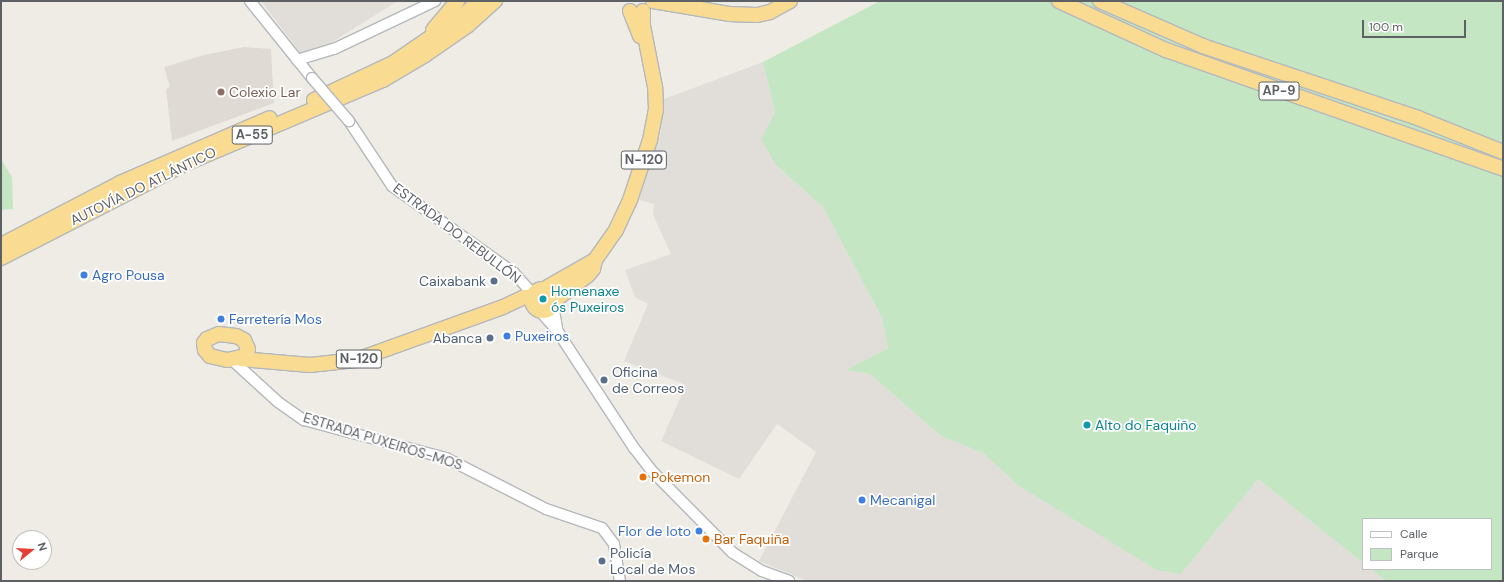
<!DOCTYPE html>
<html>
<head>
<meta charset="utf-8">
<style>
  body { margin:0 }
  #map { position:relative; width:1504px; height:582px; overflow:hidden; background:#efece5; font-family:"DM Sans",sans-serif }
  div>[style] { position:absolute }
  .industrial>* { inset:0; background:#e1deda }
  .education>* { inset:0; background:#dfdbd4 }
  .green>* { inset:0; background:#c4e6c3 }
  .roads { filter:drop-shadow(1px 0 #b4b8bc) drop-shadow(-1px 0 #b4b8bc) drop-shadow(0 1px #b4b8bc) drop-shadow(0 -1px #b4b8bc) }
  .secondary>* { height:10px; margin:-5px; padding:0 5px; transform-origin:5px; border-radius:5px; background:#fff }
  .highway>* { height:14px; margin:-7px; padding:0 7px; transform-origin:7px; border-radius:7px; background:#f9db92 }
  .highway>.ring { margin:-7px; padding:0; box-sizing:content-box; background:none; border:14px solid #f9db92; border-radius:50% }
  .bridges { filter:drop-shadow(1px 0 #b4b8bc) drop-shadow(-1px 0 #b4b8bc) drop-shadow(0 1px #b4b8bc) drop-shadow(0 -1px #b4b8bc) }
  .secondary-bridge>* { height:10px; margin:-5px; padding:0 5px; transform-origin:5px; border-radius:5px; background:#fff }
  .dots>* { width:11px; height:11px; translate:-50% -50%; box-sizing:border-box; border:2px solid #fff; border-radius:50% }
  span { translate:-50% -50%; white-space:nowrap; text-align:center; line-height:1.15; -webkit-text-stroke:3.5px #fff; paint-order:stroke }
  .shield-label span { padding:1px 3px; background:#fff; border:1px solid; border-radius:3px; -webkit-text-stroke-width:0 }
  .shield-label { font-size:13px; color:#5d6165; font-weight:700 }
  .education-label { font-size:14px; color:#785e54 }
  .left { translate:0 -50%; text-align:left }
  .street-label { font-size:14px; color:#5d6165 }
  .shop-label { font-size:14px; color:#366cbe }
  .right { translate:-100% -50%; text-align:right }
  .service-label { font-size:14px; color:#4e5e75 }
  .culture-label { font-size:14px; color:#0d838f }
  .food-label { font-size:14px; color:#c56008 }
  .frame { position:absolute; inset:0; border:2px solid #5d6165; pointer-events:none }
  .legend { position:absolute; left:1362px; top:518px; width:130px; height:52px; box-sizing:border-box; background:#fff; border:1px solid #bec0c1; margin:0; padding:5px 7px; list-style:none; font-size:12px; color:#5d6165 }
  .legend li { display:flex; align-items:center; gap:8px; height:20px }
  .legend b { width:20px; border:1px solid #bec0c1 }
  .north { position:absolute; left:12px; top:530px; width:40px; height:40px; box-sizing:border-box; background:#fff; border:1px solid #bec0c1; border-radius:50%; rotate:72deg; font-size:11px; font-weight:700; line-height:16px; text-align:center; color:#5d6165 }
  .north::after { content:''; display:block; margin:auto; width:14px; height:18px; background:#e43e37; clip-path:polygon(50% 0,100% 100%,50% 72%,0 100%) }
  .scale { position:absolute; left:1362px; top:20px; width:104px; height:18px; box-sizing:border-box; border:2px solid #5d6165; border-top:0; padding-left:5px; font-size:12px; line-height:14px; white-space:nowrap; color:#5d6165; -webkit-text-stroke:3px #fff; paint-order:stroke }
</style>
</head>
<body>
<div id="map">
  <div class="industrial">
    <div style="clip-path:polygon(261px 1px,398px 1px,305px 59px)"></div>
    <div style="clip-path:polygon(763px 62px,775px 112px,777px 166px,823px 207px,882px 318px,888px 348px,847px 370px,870px 374px,941px 436px,983px 453px,1019px 486px,1181px 574px,1258px 479px,1363px 563px,1363px 569px,1371px 569px,1386px 581px,807px 581px,759px 561px,816px 452px,777px 424px,739px 479px,661px 441px,686px 385px,624px 361px,648px 304px,635px 297px,625px 270px,671px 254px,653px 215px,654px 204px,639px 200px,661px 132px,664px 99px)"></div>
  </div>
  <div class="education">
    <div style="clip-path:polygon(244px 47px,271px 49px,274px 103px,172px 141px,166px 89px,170px 87px,164px 67px,204px 55px)"></div>
  </div>
  <div class="green">
    <div style="clip-path:polygon(880px 1px,1503px 1px,1503px 581px,1386px 581px,1371px 569px,1491px 569px,1491px 519px,1363px 519px,1363px 563px,1258px 479px,1181px 574px,1157px 570px,1019px 486px,983px 453px,941px 436px,870px 374px,846px 370px,888px 348px,882px 318px,823px 207px,777px 166px,761px 139px,775px 112px,763px 62px)"></div>
    <div style="clip-path:polygon(1px 159px,12px 177px,13px 209px,1px 210px)"></div>
  </div>
  <div class="roads">
    <div class="secondary">
      <div style="left:250px;top:1px;width:99px;rotate:51.2deg"></div>
      <div style="left:297px;top:60px;width:39px;rotate:-17deg"></div>
      <div style="left:334px;top:49px;width:112px;rotate:-25.4deg"></div>
      <div style="left:349px;top:121px;width:78px;rotate:56.5deg"></div>
      <div style="left:392px;top:186px;width:150px;rotate:35.5deg"></div>
      <div style="left:514px;top:273px;width:28px;rotate:48deg"></div>
      <div style="left:553px;top:305px;width:23px;rotate:80deg"></div>
      <div style="left:540px;top:311px;width:28px;rotate:49deg"></div>
      <div style="left:558px;top:332px;width:139px;rotate:56.8deg"></div>
      <div style="left:634px;top:448px;width:29px;rotate:52deg"></div>
      <div style="left:652px;top:471px;width:115px;rotate:45.4deg"></div>
      <div style="left:733px;top:553px;width:34px;rotate:32deg"></div>
      <div style="left:762px;top:571px;width:29px;rotate:20deg"></div>
      <div style="left:232px;top:360px;width:62px;rotate:42.4deg"></div>
      <div style="left:278px;top:402px;width:32px;rotate:35deg"></div>
      <div style="left:304px;top:420px;width:147px;rotate:15deg"></div>
      <div style="left:446px;top:458px;width:112px;rotate:27deg"></div>
      <div style="left:546px;top:509px;width:59px;rotate:18.7deg"></div>
      <div style="left:602px;top:528px;width:20px;rotate:53deg"></div>
      <div style="left:614px;top:544px;width:37px;rotate:81deg"></div>
    </div>
    <div class="highway">
      <div style="left:653px;top:1px;width:77px;rotate:9.7deg"></div>
      <div style="left:729px;top:14px;width:28px;rotate:2deg"></div>
      <div style="left:757px;top:15px;width:13px;rotate:-13deg"></div>
      <div style="left:770px;top:12px;width:23px;rotate:-29deg"></div>
      <div style="left:1059px;top:1px;width:118px;rotate:24.6deg"></div>
      <div style="left:1166px;top:50px;width:357px;rotate:19.4deg"></div>
      <div style="left:1100px;top:1px;width:112px;rotate:23.6deg"></div>
      <div style="left:1203px;top:46px;width:227px;rotate:18.5deg"></div>
      <div style="left:1418px;top:118px;width:92px;rotate:21.8deg"></div>
      <div style="left:630px;top:11px;width:27px;rotate:68deg"></div>
      <div style="left:433px;top:30px;width:38px;rotate:-50deg"></div>
      <div style="left:314px;top:100px;width:87px;rotate:-25.1deg"></div>
      <div style="left:393px;top:63px;width:88px;rotate:-34.4deg"></div>
      <div style="left:466px;top:13px;width:18px;rotate:-43deg"></div>
      <div style="left:1px;top:245px;width:134px;rotate:-27.5deg"></div>
      <div style="left:120px;top:183px;width:163px;rotate:-23.4deg"></div>
      <div style="left:1px;top:258px;width:209px;rotate:-27.1deg"></div>
      <div style="left:187px;top:163px;width:213px;rotate:-23deg"></div>
      <div style="left:383px;top:80px;width:49px;rotate:-30.8deg"></div>
      <div style="left:425px;top:55px;width:51px;rotate:-34.6deg"></div>
      <div style="left:467px;top:26px;width:38px;rotate:-42deg"></div>
      <div class="ring" style="left:532px;top:289px;width:8px;height:8px"></div>
      <div style="left:544px;top:289px;width:59px;rotate:-29.6deg"></div>
      <div style="left:554px;top:301px;width:43px;rotate:-37.4deg"></div>
      <div style="left:588px;top:275px;width:8px;rotate:-50deg"></div>
      <div style="left:593px;top:269px;width:9px;rotate:-77deg"></div>
      <div style="left:595px;top:260px;width:37px;rotate:-55deg"></div>
      <div style="left:616px;top:230px;width:33px;rotate:-65deg"></div>
      <div style="left:630px;top:200px;width:63px;rotate:-71.6deg"></div>
      <div style="left:650px;top:140px;width:31px;rotate:-79deg"></div>
      <div style="left:656px;top:110px;width:23px;rotate:-92deg"></div>
      <div style="left:655px;top:87px;width:62px;rotate:-101.1deg"></div>
      <div style="left:643px;top:26px;width:15px;rotate:-90deg"></div>
      <div style="left:219px;top:334px;width:17px;rotate:7deg"></div>
      <div style="left:236px;top:336px;width:9px;rotate:27deg"></div>
      <div style="left:244px;top:340px;width:10px;rotate:66deg"></div>
      <div style="left:248px;top:349px;width:8px;rotate:113deg"></div>
      <div style="left:245px;top:356px;width:18px;rotate:167deg"></div>
      <div style="left:227px;top:360px;width:17px;rotate:-167deg"></div>
      <div style="left:210px;top:356px;width:8px;rotate:-130deg"></div>
      <div style="left:205px;top:350px;width:7px;rotate:-98deg"></div>
      <div style="left:204px;top:343px;width:5px;rotate:-53deg"></div>
      <div style="left:207px;top:339px;width:13px;rotate:-23deg"></div>
      <div style="left:241px;top:359px;width:69px;rotate:5deg"></div>
      <div style="left:310px;top:365px;width:46px;rotate:-6.2deg"></div>
      <div style="left:356px;top:360px;width:156px;rotate:-19.8deg"></div>
      <div style="left:503px;top:307px;width:23px;rotate:-25deg"></div>
      <div style="left:524px;top:297px;width:8px"></div>
    </div>
  </div>
  <div class="bridges">
    <div class="secondary-bridge">
      <div style="left:312px;top:78px;width:57px;rotate:49.3deg"></div>
    </div>
  </div>
  <div class="dots">
    <div style="left:221px;top:92px;background:#8d6e63"></div>
    <div style="left:84px;top:275px;background:#3f7fe0"></div>
    <div style="left:494px;top:281px;background:#5c6f8a"></div>
    <div style="left:543px;top:299px;background:#0f9aa8"></div>
    <div style="left:221px;top:319px;background:#3f7fe0"></div>
    <div style="left:507px;top:336px;background:#3f7fe0"></div>
    <div style="left:490px;top:338px;background:#5c6f8a"></div>
    <div style="left:604px;top:380px;background:#5c6f8a"></div>
    <div style="left:1087px;top:425px;background:#0f9aa8"></div>
    <div style="left:643px;top:477px;background:#e8710a"></div>
    <div style="left:862px;top:500px;background:#3f7fe0"></div>
    <div style="left:699px;top:531px;background:#3f7fe0"></div>
    <div style="left:706px;top:539px;background:#e8710a"></div>
    <div style="left:602px;top:561px;background:#5c6f8a"></div>
  </div>
  <div class="shield-label">
    <span style="left:1279px;top:91px">AP-9</span>
    <span style="left:252px;top:135px">A-55</span>
    <span style="left:644px;top:160px">N-120</span>
    <span style="left:359px;top:359px">N-120</span>
  </div>
  <div class="education-label">
    <span class="left" style="left:229px;top:92px">Colexio Lar</span>
  </div>
  <div class="street-label">
    <span style="left:143px;top:186px;rotate:-26deg">AUTOVÍA DO ATLÁNTICO</span>
    <span style="left:457px;top:233px;rotate:37deg">ESTRADA DO REBULLÓN</span>
    <span style="left:383px;top:441px;rotate:17deg">ESTRADA PUXEIROS-MOS</span>
  </div>
  <div class="shop-label">
    <span class="left" style="left:92px;top:275px">Agro Pousa</span>
    <span class="left" style="left:229px;top:319px">Ferretería Mos</span>
    <span class="left" style="left:515px;top:336px">Puxeiros</span>
    <span class="left" style="left:870px;top:500px">Mecanigal</span>
    <span class="right" style="left:691px;top:531px">Flor de loto</span>
  </div>
  <div class="service-label">
    <span class="right" style="left:486px;top:281px">Caixabank</span>
    <span class="right" style="left:482px;top:338px">Abanca</span>
    <span class="left" style="left:612px;top:380px">Oficina<br>de Correos</span>
    <span class="left" style="left:610px;top:561px">Policía<br>Local de Mos</span>
  </div>
  <div class="culture-label">
    <span class="left" style="left:551px;top:299px">Homenaxe<br>ós Puxeiros</span>
    <span class="left" style="left:1095px;top:425px">Alto do Faquiño</span>
  </div>
  <div class="food-label">
    <span class="left" style="left:651px;top:477px">Pokemon</span>
    <span class="left" style="left:714px;top:539px">Bar Faquiña</span>
  </div>
  <div class="frame"></div>
  <ul class="legend">
  <li><b style="height:5px;background:#fff"></b>Calle</li>
  <li><b style="height:11px;background:#c4e6c3"></b>Parque</li>
  </ul>
  <div class="north">N</div>
  <div class="scale">100 m</div>
</div>
</body>
</html>
